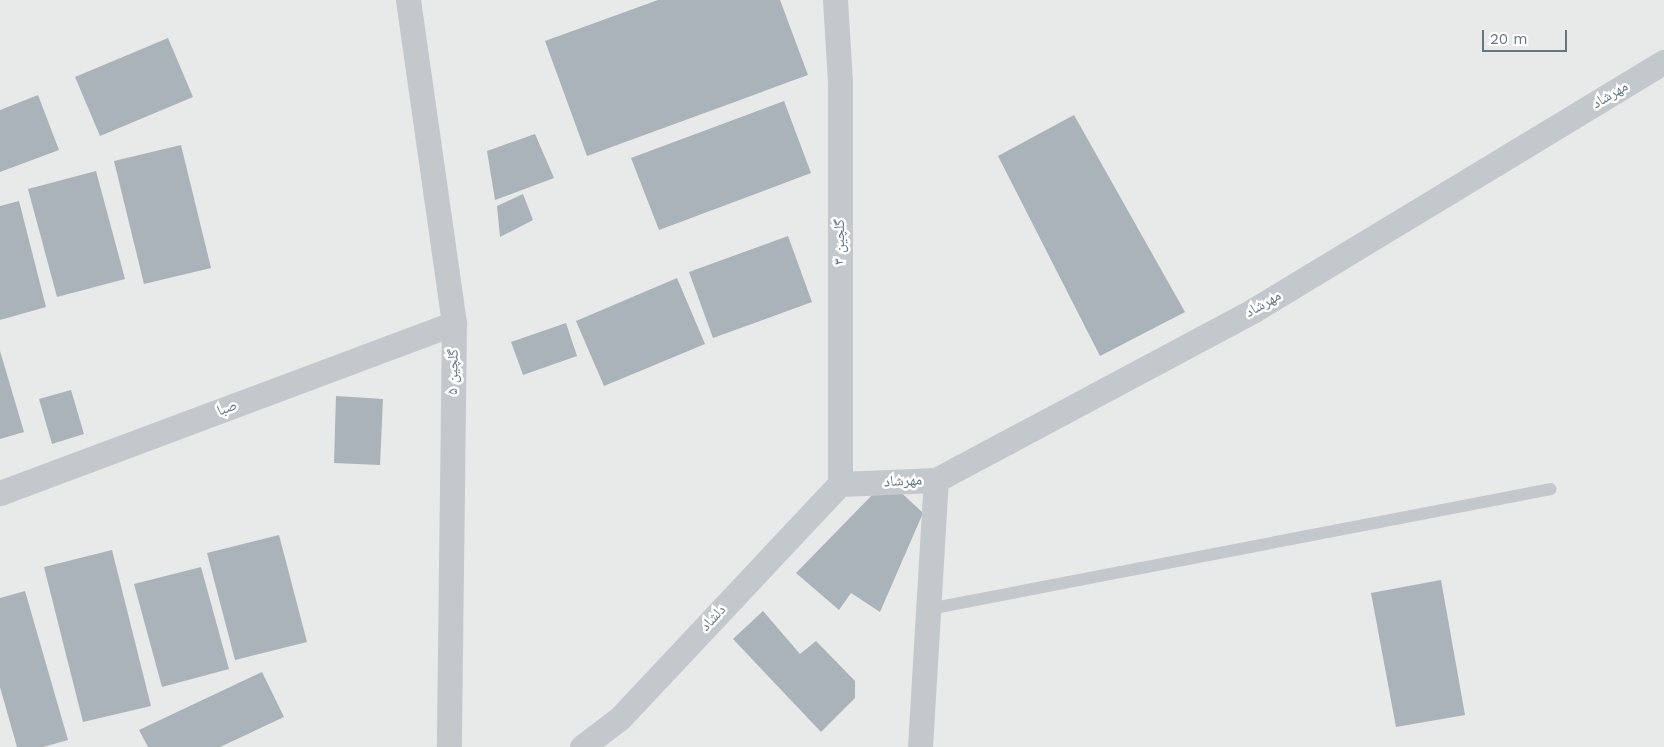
<!DOCTYPE html>
<html>
<head>
<meta charset="utf-8">
<style>
  body { margin:0 }
  #map { position:relative; width:1664px; height:747px; overflow:hidden; background:#fafaf8; font-family:"Work Sans","Noto Naskh Arabic",sans-serif }
  div>[style] { position:absolute }
  .built>* { inset:0; background:#e8e9e9 }
  .building>* { inset:0; background:#aab3b9 }
  .service>* { height:12px; margin:-6px; padding:0 6px; transform-origin:6px; border-radius:6px; background:#c3c8cc }
  .minor>* { height:25px; margin:-12.5px; padding:0 12.5px; transform-origin:12.5px; border-radius:12.5px; background:#c3c8cc }
  span { translate:-50% -50%; white-space:nowrap; text-align:center; line-height:1.15; -webkit-text-stroke:5px #fff; paint-order:stroke }
  .street-label { font-size:15px; color:#657683 }
  .scale { position:absolute; left:1482px; top:30px; width:85px; height:22px; box-sizing:border-box; border:2px solid #657683; border-top:0; padding-left:6px; font-size:15px; line-height:18px; white-space:nowrap; color:#657683; -webkit-text-stroke:4px #fff; paint-order:stroke }
</style>
</head>
<body>
<div id="map">
  <div class="built">
    <div style="clip-path:polygon(0 0,1664px 0,1664px 747px,0 747px)"></div>
  </div>
  <div class="building">
    <div style="clip-path:polygon(658px 0,780px 0,808px 75px,587px 156px,545px 41px)"></div>
    <div style="clip-path:polygon(168px 38px,193px 97px,100px 136px,75px 77px)"></div>
    <div style="clip-path:polygon(38px 95px,59px 150px,0 172px,0 110px)"></div>
    <div style="clip-path:polygon(784px 101px,811px 173px,659px 230px,631px 158px)"></div>
    <div style="clip-path:polygon(1074px 115px,1185px 312px,1100px 356px,998px 156px)"></div>
    <div style="clip-path:polygon(535px 134px,554px 178px,495px 200px,487px 151px)"></div>
    <div style="clip-path:polygon(181px 145px,211px 268px,144px 284px,114px 161px)"></div>
    <div style="clip-path:polygon(96px 171px,125px 279px,57px 297px,28px 189px)"></div>
    <div style="clip-path:polygon(523px 194px,533px 220px,500px 237px,497px 206px)"></div>
    <div style="clip-path:polygon(19px 201px,46px 307px,0 320px,0 206px)"></div>
    <div style="clip-path:polygon(788px 236px,812px 302px,713px 338px,689px 272px)"></div>
    <div style="clip-path:polygon(677px 278px,705px 344px,604px 386px,576px 321px)"></div>
    <div style="clip-path:polygon(566px 323px,577px 356px,523px 375px,511px 342px)"></div>
    <div style="clip-path:polygon(0 351px,24px 432px,0 439px)"></div>
    <div style="clip-path:polygon(71px 390px,84px 434px,52px 444px,39px 399px)"></div>
    <div style="clip-path:polygon(336px 396px,383px 399px,380px 465px,334px 463px)"></div>
    <div style="clip-path:polygon(892px 484px,923px 513px,880px 612px,851px 593px,839px 610px,796px 573px,879px 488px)"></div>
    <div style="clip-path:polygon(279px 535px,307px 642px,235px 660px,207px 553px)"></div>
    <div style="clip-path:polygon(112px 550px,151px 706px,83px 722px,44px 567px)"></div>
    <div style="clip-path:polygon(201px 567px,229px 669px,162px 687px,134px 584px)"></div>
    <div style="clip-path:polygon(1441px 580px,1465px 715px,1396px 727px,1371px 593px)"></div>
    <div style="clip-path:polygon(25px 591px,68px 740px,43px 747px,17px 747px,0 687px,0 598px)"></div>
    <div style="clip-path:polygon(763px 611px,800px 654px,816px 641px,855px 681px,855px 698px,821px 732px,733px 639px)"></div>
    <div style="clip-path:polygon(262px 672px,284px 717px,220px 747px,148px 747px,139px 730px)"></div>
  </div>
  <div class="service">
    <div style="left:929px;top:609px;width:633px;rotate:-10.92deg"></div>
  </div>
  <div class="minor">
    <div style="left:408px;top:0;width:326px;rotate:81.9deg"></div>
    <div style="left:454px;top:323px;width:424px;rotate:90.7deg"></div>
    <div style="left:835px;top:0;width:81px;rotate:86.5deg"></div>
    <div style="left:840px;top:81px;width:403px;rotate:90deg"></div>
    <div style="left:840px;top:484px;width:96px;rotate:-2.4deg"></div>
    <div style="left:936px;top:480px;width:361px;rotate:-28.1deg"></div>
    <div style="left:1254px;top:310px;width:479px;rotate:-31.2deg"></div>
    <div style="left:0;top:493px;width:485px;rotate:-20.5deg"></div>
    <div style="left:582px;top:747px;width:48px;rotate:-37.3deg"></div>
    <div style="left:620px;top:718px;width:321px;rotate:-46.8deg"></div>
    <div style="left:920px;top:747px;width:267px;rotate:-86.6deg"></div>
  </div>
  <div class="street-label">
    <span style="left:1610px;top:95px;rotate:-31deg">مهرشاد</span>
    <span style="left:840px;top:242px;rotate:-90deg">گلچین ۳</span>
    <span style="left:1263px;top:304px;rotate:-30deg">مهرشاد</span>
    <span style="left:453px;top:372px;rotate:-89deg">گلچین ۵</span>
    <span style="left:227px;top:408px;rotate:-21deg">صبا</span>
    <span style="left:903px;top:481px;rotate:-3deg">مهرشاد</span>
    <span style="left:713px;top:618px;rotate:-47deg">دلشاد</span>
  </div>
  <div class="scale">20 m</div>
</div>
</body>
</html>
